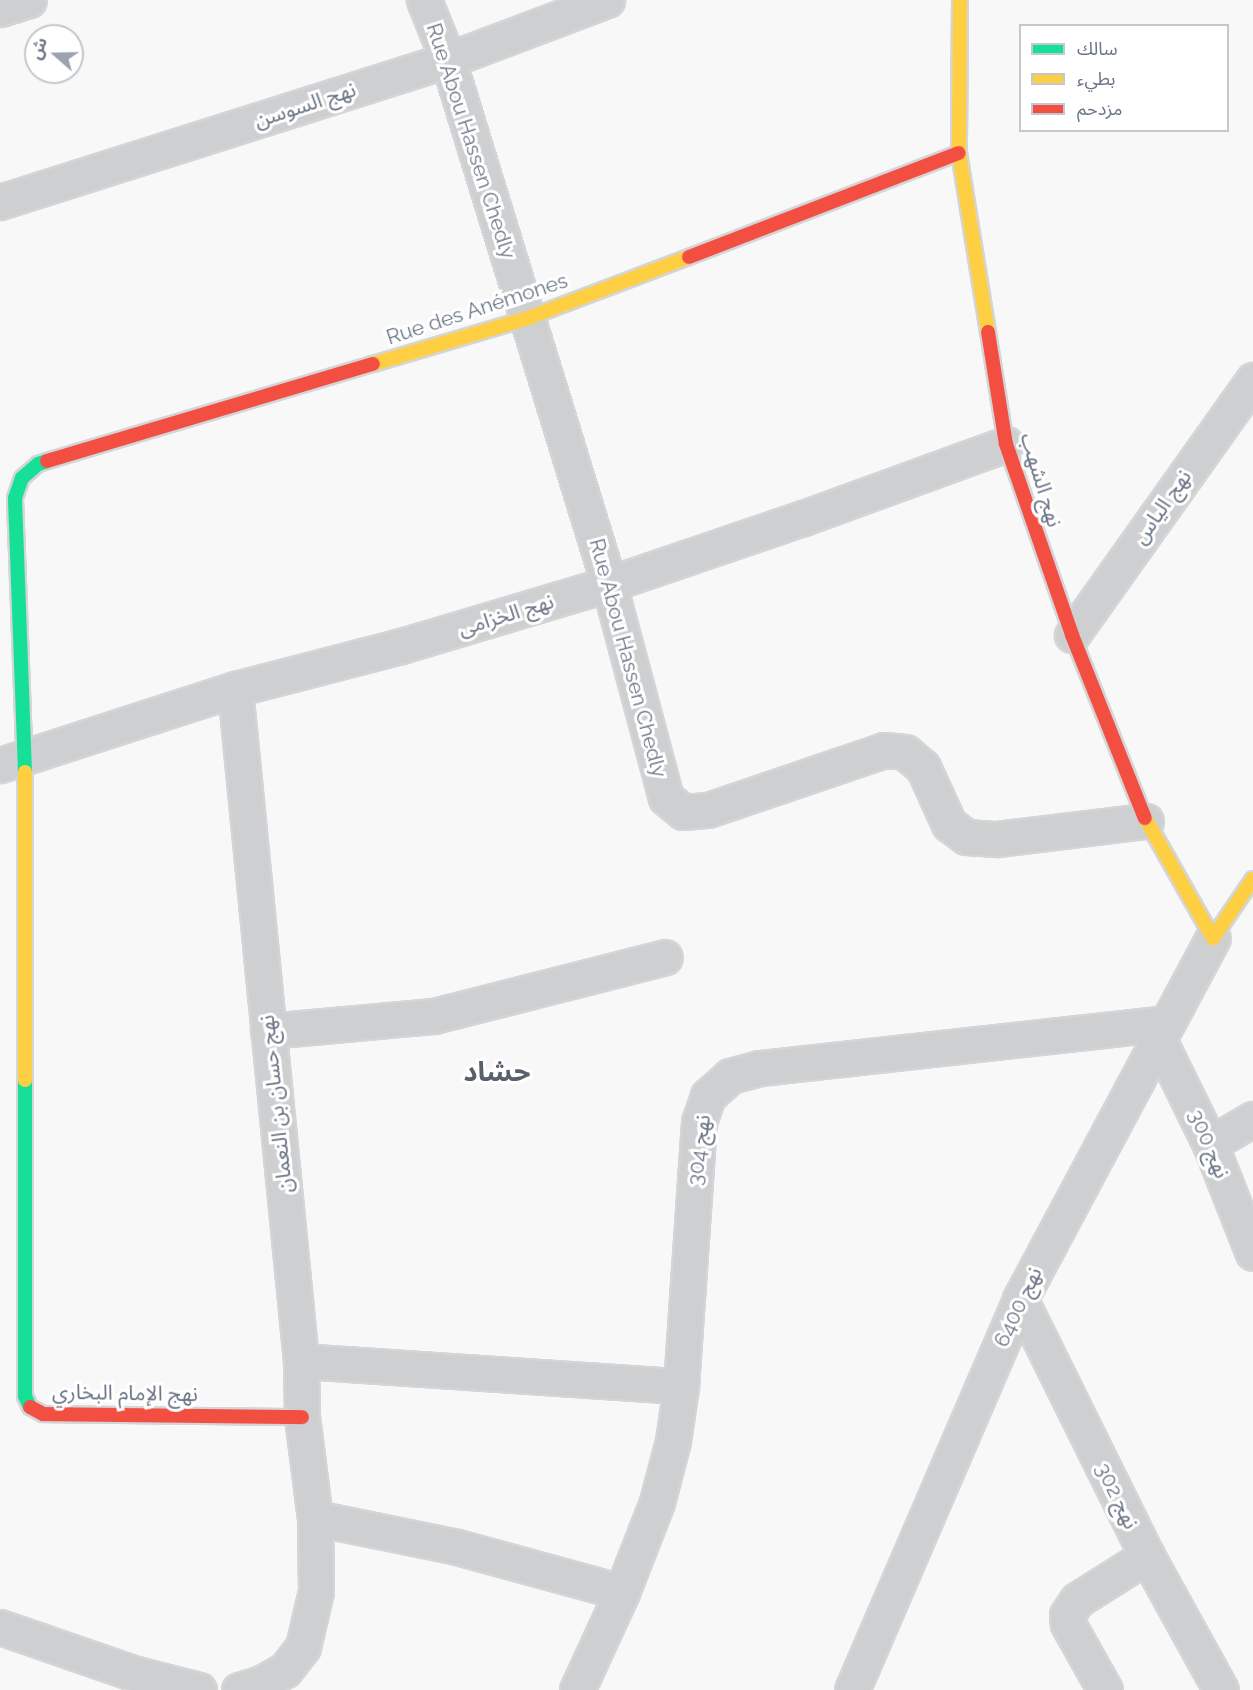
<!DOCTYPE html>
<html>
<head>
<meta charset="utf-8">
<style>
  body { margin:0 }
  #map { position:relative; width:1253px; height:1690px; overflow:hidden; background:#f8f8f8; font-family:Raleway,"Noto Sans Arabic",sans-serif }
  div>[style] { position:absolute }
  .roads { filter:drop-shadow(2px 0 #d4d5d6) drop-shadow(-2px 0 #d4d5d6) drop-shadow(0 2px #d4d5d6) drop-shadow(0 -2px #d4d5d6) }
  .street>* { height:33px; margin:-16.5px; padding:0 16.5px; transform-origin:16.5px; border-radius:16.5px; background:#cecfd1 }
  .fast>* { height:14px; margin:-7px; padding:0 7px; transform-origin:7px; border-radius:7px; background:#16e098 }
  .slow>* { height:14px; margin:-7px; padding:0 7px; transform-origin:7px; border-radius:7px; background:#ffcf43 }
  .jam>* { height:14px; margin:-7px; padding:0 7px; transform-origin:7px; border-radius:7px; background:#f24e42 }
  span { translate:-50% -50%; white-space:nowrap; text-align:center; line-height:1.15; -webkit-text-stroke:6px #fff; paint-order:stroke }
  .street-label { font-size:21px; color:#6a7586 }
  .district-label { font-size:27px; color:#58606b; font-weight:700 }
  .legend { position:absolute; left:1019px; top:24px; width:210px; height:108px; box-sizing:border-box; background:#fff; border:2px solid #c3c8cf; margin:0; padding:8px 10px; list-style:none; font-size:18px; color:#6a7586 }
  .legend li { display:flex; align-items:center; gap:12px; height:30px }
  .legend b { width:30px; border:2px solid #c3c8cf }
  .north { position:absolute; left:24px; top:24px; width:60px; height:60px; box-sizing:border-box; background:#fff; border:2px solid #c3c8cf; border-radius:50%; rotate:290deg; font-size:16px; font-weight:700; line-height:24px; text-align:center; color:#6a7586 }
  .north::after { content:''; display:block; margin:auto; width:21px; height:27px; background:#9ca3ae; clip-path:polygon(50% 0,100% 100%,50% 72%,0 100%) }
</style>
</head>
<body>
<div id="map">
  <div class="roads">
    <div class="street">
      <div style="left:424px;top:0;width:65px;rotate:68.2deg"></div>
      <div style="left:448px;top:60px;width:548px;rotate:72.92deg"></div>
      <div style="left:609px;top:584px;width:221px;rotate:75.1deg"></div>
      <div style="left:666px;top:798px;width:22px;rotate:39deg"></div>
      <div style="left:683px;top:812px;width:25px;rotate:-5deg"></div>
      <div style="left:708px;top:810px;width:186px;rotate:-18.8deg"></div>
      <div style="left:884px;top:750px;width:21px;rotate:5deg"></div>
      <div style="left:905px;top:752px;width:23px;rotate:40deg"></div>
      <div style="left:923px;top:767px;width:63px;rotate:65.5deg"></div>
      <div style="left:949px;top:824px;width:21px;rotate:37deg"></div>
      <div style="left:966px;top:837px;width:31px;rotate:4deg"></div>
      <div style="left:997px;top:839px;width:150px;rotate:-6.9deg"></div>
      <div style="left:0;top:9px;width:30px;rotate:-17deg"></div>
      <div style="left:0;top:202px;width:470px;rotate:-17.6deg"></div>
      <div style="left:448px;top:60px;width:170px;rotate:-20.7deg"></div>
      <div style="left:1072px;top:635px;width:313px;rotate:-54.6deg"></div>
      <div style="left:235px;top:689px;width:675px;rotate:84.39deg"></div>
      <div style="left:301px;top:1361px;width:56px;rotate:89deg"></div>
      <div style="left:302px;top:1417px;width:102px;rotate:82.7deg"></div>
      <div style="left:315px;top:1518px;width:73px;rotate:89.2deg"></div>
      <div style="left:316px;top:1591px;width:57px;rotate:103.1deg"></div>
      <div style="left:303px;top:1647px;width:29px;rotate:128deg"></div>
      <div style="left:285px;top:1670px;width:26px;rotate:151deg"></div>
      <div style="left:262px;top:1683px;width:24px;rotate:163deg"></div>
      <div style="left:0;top:765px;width:247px;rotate:-17.9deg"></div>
      <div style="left:235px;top:689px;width:171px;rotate:-14.5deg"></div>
      <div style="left:401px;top:646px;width:217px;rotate:-16.6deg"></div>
      <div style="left:609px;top:584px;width:205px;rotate:-18.8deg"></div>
      <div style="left:803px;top:518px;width:216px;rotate:-20deg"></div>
      <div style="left:268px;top:1031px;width:167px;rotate:-5.2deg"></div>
      <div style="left:434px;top:1016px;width:238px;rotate:-14.3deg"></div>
      <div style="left:1158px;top:1038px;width:118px;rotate:63.9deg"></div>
      <div style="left:1210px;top:1144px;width:117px;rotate:68.5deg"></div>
      <div style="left:1210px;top:1144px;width:50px;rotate:-30.2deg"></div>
      <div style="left:1020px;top:1299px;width:287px;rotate:63.7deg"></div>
      <div style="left:1147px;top:1556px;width:153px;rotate:61.1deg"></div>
      <div style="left:301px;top:1361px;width:381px;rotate:3.8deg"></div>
      <div style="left:315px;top:1518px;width:145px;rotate:11.5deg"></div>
      <div style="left:457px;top:1547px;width:171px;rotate:15.3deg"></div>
      <div style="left:0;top:1627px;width:144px;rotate:19.1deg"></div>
      <div style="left:136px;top:1674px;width:65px;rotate:14.3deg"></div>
      <div style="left:577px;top:1690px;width:108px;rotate:-65.3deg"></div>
      <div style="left:622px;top:1592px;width:97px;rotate:-68.7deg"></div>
      <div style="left:657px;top:1502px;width:63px;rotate:-75.3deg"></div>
      <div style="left:673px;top:1441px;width:56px;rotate:-81.7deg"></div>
      <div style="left:681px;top:1386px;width:265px;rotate:-86.1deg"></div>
      <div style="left:699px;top:1122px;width:28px;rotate:-71deg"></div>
      <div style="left:708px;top:1096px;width:30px;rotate:-42deg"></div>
      <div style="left:730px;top:1076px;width:31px;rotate:-15deg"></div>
      <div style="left:760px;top:1068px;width:408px;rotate:-6.3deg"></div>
      <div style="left:852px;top:1690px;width:426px;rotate:-66.7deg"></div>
      <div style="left:1020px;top:1299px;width:409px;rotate:-61.9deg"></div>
      <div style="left:1105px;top:1690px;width:76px;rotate:-119.3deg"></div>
      <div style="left:1068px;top:1624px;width:9px;rotate:-96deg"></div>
      <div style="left:1067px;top:1615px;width:18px;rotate:-56deg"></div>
      <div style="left:1077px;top:1600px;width:83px;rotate:-32.2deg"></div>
    </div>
    <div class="fast">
      <div style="left:25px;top:772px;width:274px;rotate:-92.1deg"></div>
      <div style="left:15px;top:498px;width:21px;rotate:-71deg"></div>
      <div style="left:22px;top:478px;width:21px;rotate:-41deg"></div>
      <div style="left:38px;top:464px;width:9px;rotate:-18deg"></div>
      <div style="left:25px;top:1080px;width:316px;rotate:90deg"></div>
      <div style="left:25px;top:1396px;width:12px;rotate:66deg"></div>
    </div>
    <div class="slow">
      <div style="left:960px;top:0;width:153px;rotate:90.4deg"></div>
      <div style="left:959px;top:153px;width:181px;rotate:80.8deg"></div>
      <div style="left:373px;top:364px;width:162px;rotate:-16.5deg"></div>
      <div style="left:528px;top:318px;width:172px;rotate:-20.8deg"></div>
      <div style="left:25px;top:772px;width:308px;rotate:90deg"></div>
      <div style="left:1145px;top:818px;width:138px;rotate:60.5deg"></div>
      <div style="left:1213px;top:938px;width:71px;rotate:-55.9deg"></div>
    </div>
    <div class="jam">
      <div style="left:689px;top:257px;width:289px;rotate:-21.1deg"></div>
      <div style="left:988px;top:332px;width:113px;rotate:80.9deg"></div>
      <div style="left:1006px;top:444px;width:202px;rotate:70.9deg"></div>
      <div style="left:1072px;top:635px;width:197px;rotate:68.3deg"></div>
      <div style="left:47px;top:461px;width:340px;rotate:-16.6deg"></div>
      <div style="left:30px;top:1407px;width:15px;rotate:28deg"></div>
      <div style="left:43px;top:1414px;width:259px;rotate:0.7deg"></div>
    </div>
  </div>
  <div class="street-label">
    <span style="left:305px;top:105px;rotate:-18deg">نهج السوسن</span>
    <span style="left:471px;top:141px;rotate:72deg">Rue Abou Hassen Chedly</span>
    <span style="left:477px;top:309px;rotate:-18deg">Rue des Anémones</span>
    <span style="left:1041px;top:480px;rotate:73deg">نهج الشهب</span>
    <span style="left:1162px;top:507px;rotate:-55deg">نهج الياس</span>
    <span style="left:506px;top:615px;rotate:-17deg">نهج الخزامى</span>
    <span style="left:628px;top:658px;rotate:75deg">Rue Abou Hassen Chedly</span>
    <span style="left:276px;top:1104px;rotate:-96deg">نهج حسان بن النعمان</span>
    <span style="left:1209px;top:1144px;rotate:67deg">نهج 300</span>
    <span style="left:699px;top:1150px;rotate:-83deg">نهج 304</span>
    <span style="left:1018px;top:1307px;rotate:-65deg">نهج 6400</span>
    <span style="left:125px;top:1393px;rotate:1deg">نهج الإمام البخاري</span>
    <span style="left:1117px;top:1496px;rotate:64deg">نهج 302</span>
  </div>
  <div class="district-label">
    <span style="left:497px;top:1072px">حشاد</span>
  </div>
  <ul class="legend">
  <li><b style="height:8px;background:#16e098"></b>سالك</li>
  <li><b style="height:8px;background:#ffcf43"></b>بطيء</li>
  <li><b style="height:8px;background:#f24e42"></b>مزدحم</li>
  </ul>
  <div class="north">ش</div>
</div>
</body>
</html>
